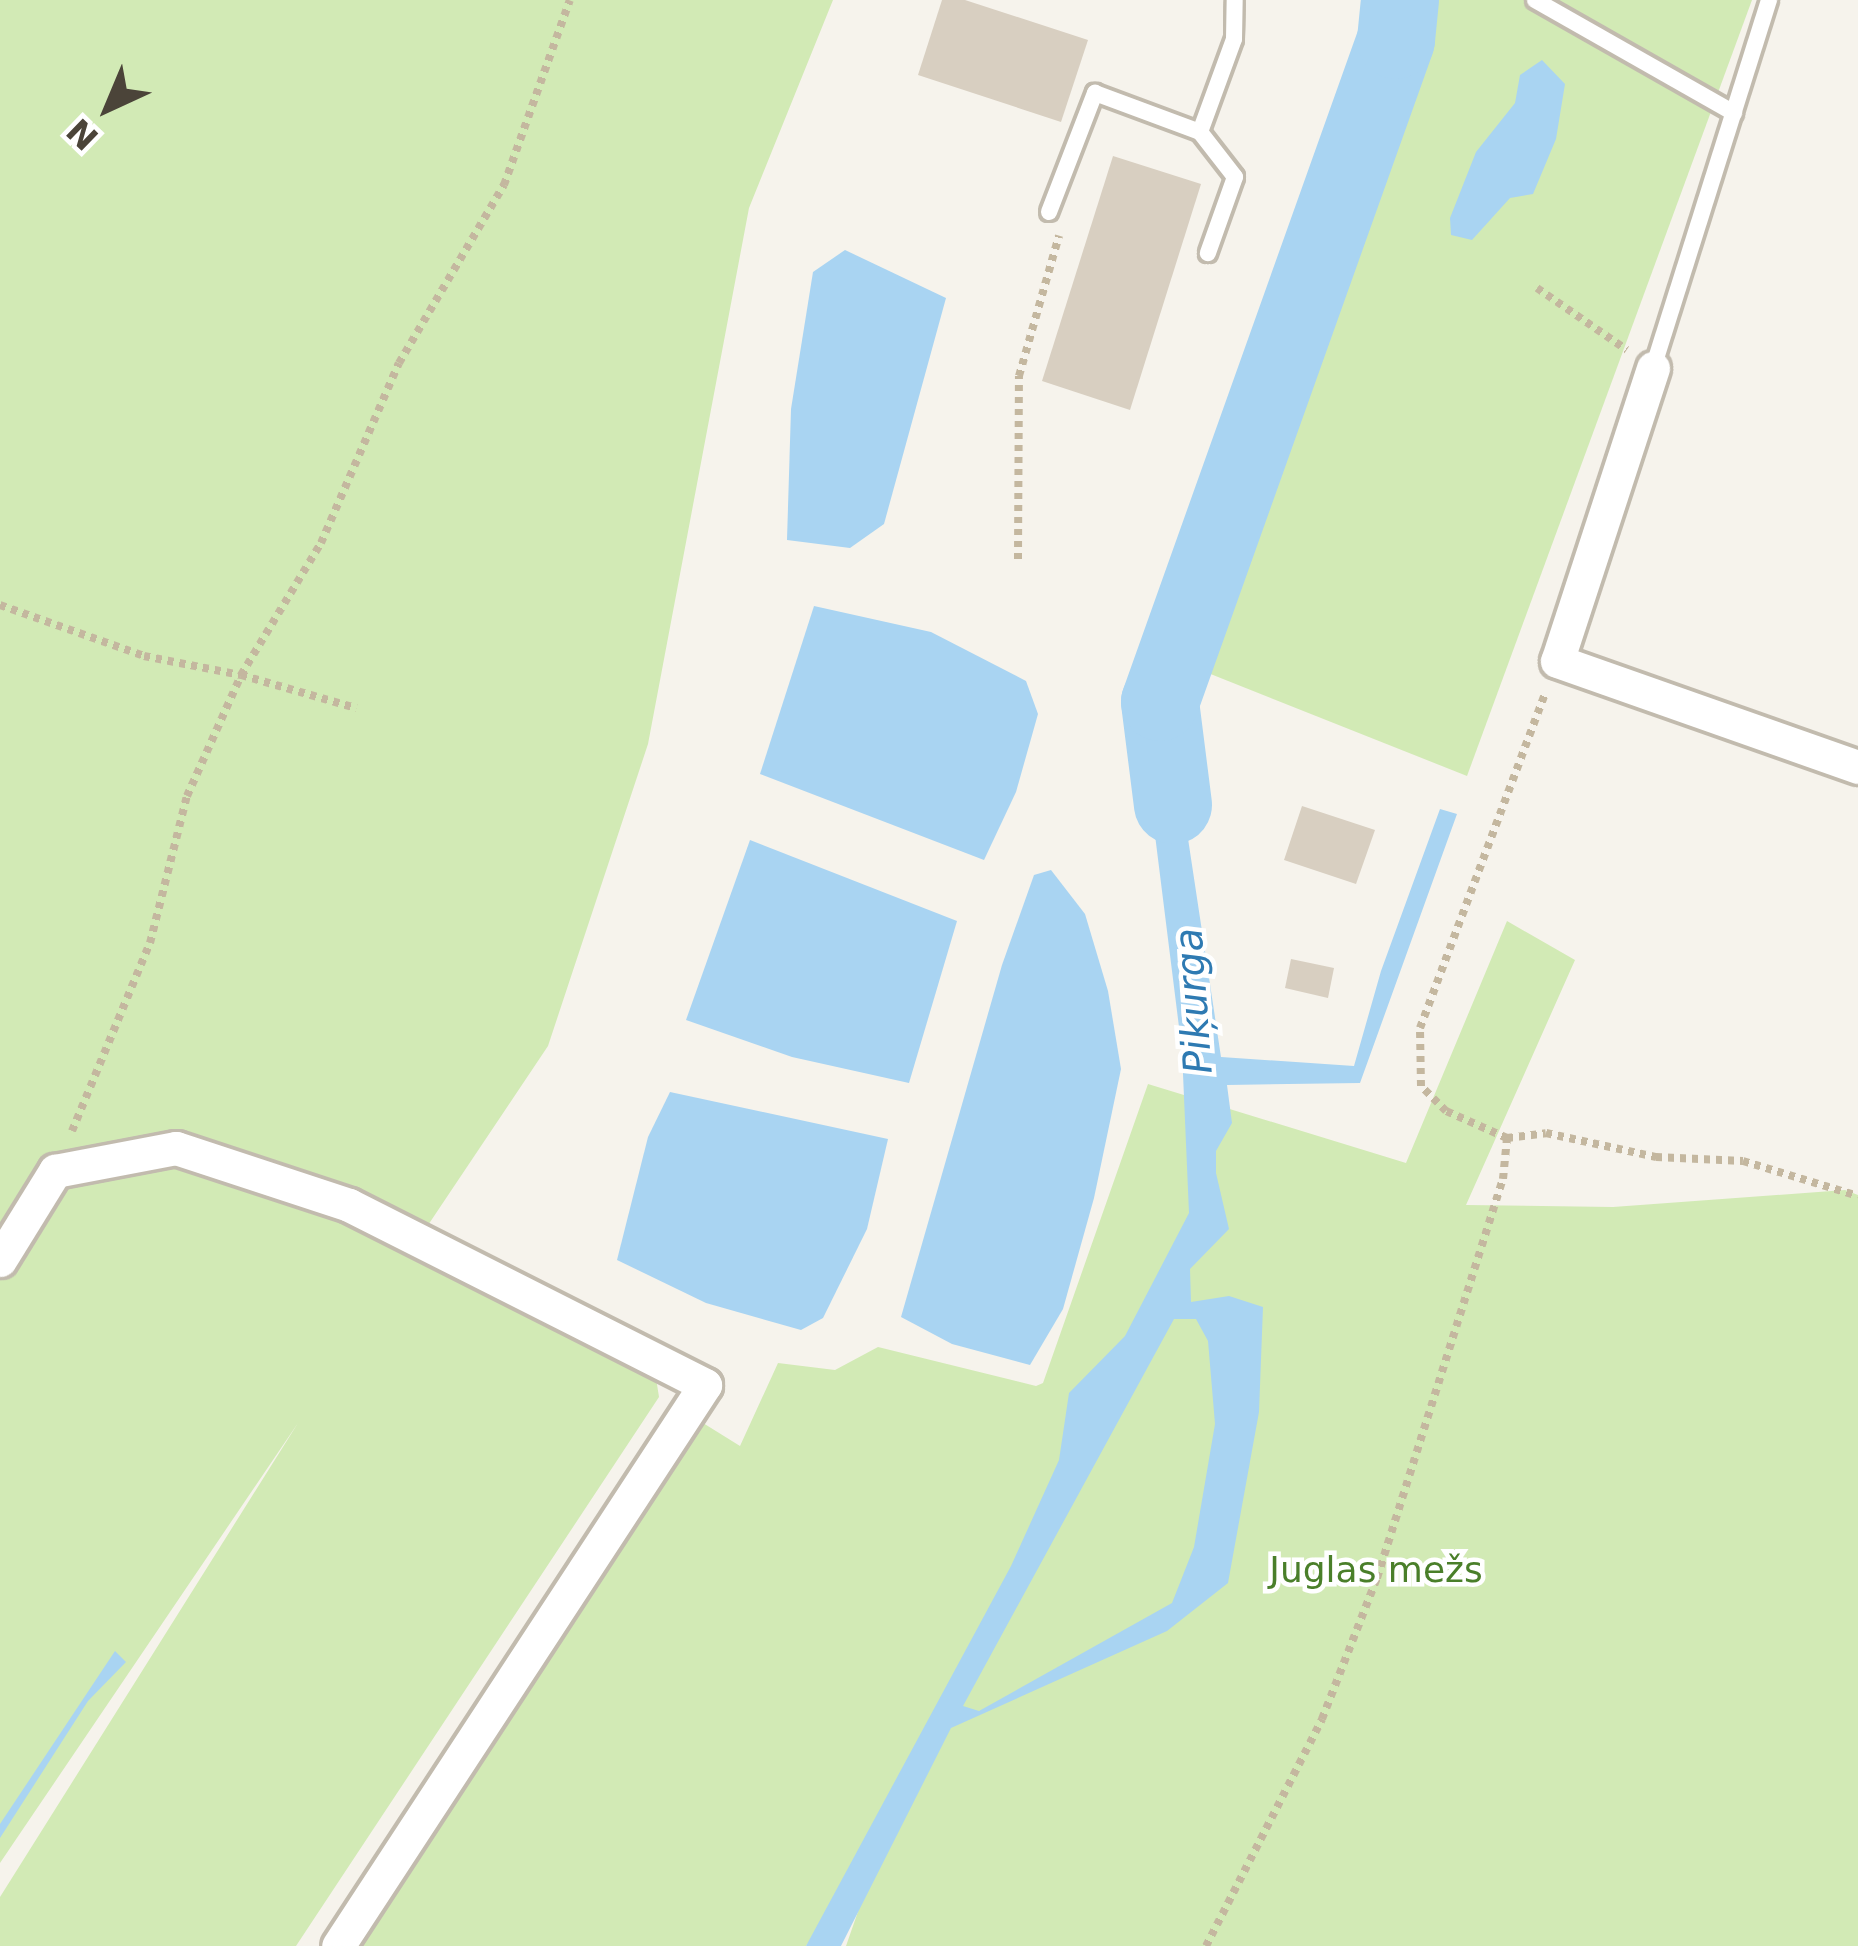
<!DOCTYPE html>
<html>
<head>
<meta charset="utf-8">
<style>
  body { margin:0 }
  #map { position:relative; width:1858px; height:1946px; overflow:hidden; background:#f6f3ec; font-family:"DejaVu Sans",sans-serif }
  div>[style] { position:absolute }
  .green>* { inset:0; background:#d2eab5 }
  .water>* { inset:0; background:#a9d4f2 }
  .river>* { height:78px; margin:-39px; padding:0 39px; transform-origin:39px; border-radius:39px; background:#a9d4f2 }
  .building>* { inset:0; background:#d8cfc1 }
  .path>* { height:8px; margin-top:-4px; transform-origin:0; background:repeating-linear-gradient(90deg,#c4b79f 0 6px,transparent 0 12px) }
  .roads { filter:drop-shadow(3px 0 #c2bbae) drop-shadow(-3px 0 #c2bbae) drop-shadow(0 3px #c2bbae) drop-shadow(0 -3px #c2bbae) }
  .service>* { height:16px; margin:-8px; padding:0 8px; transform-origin:8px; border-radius:8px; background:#fff }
  .minor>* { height:33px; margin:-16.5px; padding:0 16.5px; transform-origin:16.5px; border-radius:16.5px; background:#fff }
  span { translate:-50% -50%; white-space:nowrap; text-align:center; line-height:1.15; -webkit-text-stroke:9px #fff; paint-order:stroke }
  .park-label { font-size:36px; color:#4a7f2a }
  .water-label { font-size:39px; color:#2e7ab2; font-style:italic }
  .north { position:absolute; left:48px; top:48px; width:120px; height:120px; -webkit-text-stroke:9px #fff; paint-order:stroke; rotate:224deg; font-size:33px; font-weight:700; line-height:48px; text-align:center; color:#4b4439 }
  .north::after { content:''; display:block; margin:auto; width:42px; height:54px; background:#4b4439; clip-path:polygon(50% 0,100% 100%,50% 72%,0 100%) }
</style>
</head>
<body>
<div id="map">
  <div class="green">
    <div style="clip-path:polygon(0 0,833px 0,749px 208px,648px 744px,548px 1046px,408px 1255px,656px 1378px,659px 1397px,296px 1946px,0 1946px,0 1897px,298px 1423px,0 1863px)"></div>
    <div style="clip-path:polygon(1435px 0,1752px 0,1467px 776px,1203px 671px)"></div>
    <div style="clip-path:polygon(1507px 921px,1575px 960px,1466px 1205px,1613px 1207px,1845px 1190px,1858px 1195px,1858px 1946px,846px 1946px,885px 1834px,806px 1946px,360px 1946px,703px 1423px,740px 1446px,778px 1363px,835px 1370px,878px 1347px,1036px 1386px,1043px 1383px,1148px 1084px,1406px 1163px)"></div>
  </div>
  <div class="water">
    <div style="clip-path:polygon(1542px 60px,1565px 84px,1556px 139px,1533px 194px,1510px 198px,1472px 240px,1451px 235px,1450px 218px,1476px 152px,1515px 103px,1520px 75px)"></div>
    <div style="clip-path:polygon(845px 250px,946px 298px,884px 524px,850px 548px,787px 540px,791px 409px,813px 272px)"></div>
    <div style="clip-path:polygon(814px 606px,931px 632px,1026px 681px,1038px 714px,1016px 792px,984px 860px,760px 774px)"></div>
    <div style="clip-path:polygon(evenodd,1137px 691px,1177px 707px,1184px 812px,1221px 1057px,1354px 1066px,1381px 971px,1440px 809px,1457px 814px,1360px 1083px,1227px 1085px,1232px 1123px,1216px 1151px,1216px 1173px,1229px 1229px,1190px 1269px,1191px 1302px,1229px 1296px,1263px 1307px,1259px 1412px,1228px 1583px,1167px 1631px,951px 1728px,841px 1946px,806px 1946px,1011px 1566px,1059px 1460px,1069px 1393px,1125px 1336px,1189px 1213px,1182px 1051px,1137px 691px,1174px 1319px,1196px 1319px,1208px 1341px,1215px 1424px,1194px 1547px,1172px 1603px,979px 1711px,963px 1706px,1174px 1319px)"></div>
    <div style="clip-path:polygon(750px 840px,957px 921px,909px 1083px,792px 1057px,686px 1020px)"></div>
    <div style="clip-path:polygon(1051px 870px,1085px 914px,1108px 991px,1121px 1069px,1094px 1198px,1063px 1309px,1030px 1365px,952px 1344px,901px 1317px,1002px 965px,1034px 875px)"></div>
    <div style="clip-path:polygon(670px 1092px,888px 1139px,867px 1229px,823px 1318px,801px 1330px,706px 1303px,617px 1260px,648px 1137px)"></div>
    <div style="clip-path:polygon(115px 1651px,126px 1662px,88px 1701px,0 1838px,0 1824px)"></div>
  </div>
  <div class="river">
    <div style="left:1173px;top:805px;width:104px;rotate:-97.2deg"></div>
    <div style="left:1160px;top:702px;width:703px;rotate:-70.38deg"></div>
    <div style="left:1396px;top:40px;width:40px;rotate:-84.3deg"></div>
  </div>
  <div class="building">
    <div style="clip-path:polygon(942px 0,965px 0,1088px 40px,1061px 122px,918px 75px)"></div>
    <div style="clip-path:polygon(1113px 156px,1201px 184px,1130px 410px,1042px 381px)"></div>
    <div style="clip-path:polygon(1302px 806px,1375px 830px,1356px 884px,1284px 860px)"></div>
    <div style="clip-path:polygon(1291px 959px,1334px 968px,1328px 998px,1285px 988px)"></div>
  </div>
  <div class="path">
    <div style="left:1537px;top:288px;width:109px;rotate:34.6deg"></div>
    <div style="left:1018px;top:559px;width:183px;rotate:-89.7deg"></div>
    <div style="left:1019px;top:376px;width:146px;rotate:-74.1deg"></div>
    <div style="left:0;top:605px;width:153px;rotate:19.5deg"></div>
    <div style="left:144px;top:656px;width:99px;rotate:11.1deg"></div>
    <div style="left:241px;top:675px;width:120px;rotate:16deg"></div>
    <div style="left:72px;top:1131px;width:204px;rotate:-67.5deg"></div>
    <div style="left:150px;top:943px;width:152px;rotate:-75.9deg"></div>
    <div style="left:187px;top:796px;width:133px;rotate:-65.9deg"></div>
    <div style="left:241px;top:675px;width:154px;rotate:-58.8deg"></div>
    <div style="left:321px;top:543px;width:196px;rotate:-66.6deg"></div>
    <div style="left:399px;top:363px;width:207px;rotate:-59.5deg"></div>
    <div style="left:504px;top:185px;width:196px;rotate:-70.4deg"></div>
    <div style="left:1507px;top:1138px;width:39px;rotate:-7deg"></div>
    <div style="left:1546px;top:1133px;width:113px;rotate:12.3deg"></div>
    <div style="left:1656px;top:1157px;width:87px;rotate:2.6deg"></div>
    <div style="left:1743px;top:1161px;width:120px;rotate:16.9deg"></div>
    <div style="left:1206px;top:1946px;width:255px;rotate:-62.9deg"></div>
    <div style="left:1322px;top:1719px;width:151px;rotate:-68.7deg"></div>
    <div style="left:1377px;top:1578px;width:418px;rotate:-72.5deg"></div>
    <div style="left:1503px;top:1179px;width:41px;rotate:-84.4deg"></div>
    <div style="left:1507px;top:1138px;width:67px;rotate:-156.1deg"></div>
    <div style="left:1446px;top:1111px;width:35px;rotate:-135deg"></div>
    <div style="left:1421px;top:1086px;width:58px;rotate:-91deg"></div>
    <div style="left:1420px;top:1028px;width:358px;rotate:-69.5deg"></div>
  </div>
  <div class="roads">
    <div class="service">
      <div style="left:1535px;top:0;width:229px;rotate:29.6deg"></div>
      <div style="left:1200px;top:132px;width:57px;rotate:52.1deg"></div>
      <div style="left:1235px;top:177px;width:81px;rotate:109.6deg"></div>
      <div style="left:1049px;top:212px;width:128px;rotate:-68.9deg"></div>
      <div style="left:1095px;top:93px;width:112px;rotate:20.4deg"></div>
      <div style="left:1200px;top:132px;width:99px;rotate:-69.9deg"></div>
      <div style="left:1234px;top:39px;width:39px;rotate:-89deg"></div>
      <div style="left:1653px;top:368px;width:386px;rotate:-72.5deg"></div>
    </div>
    <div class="minor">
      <div style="left:1653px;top:368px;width:308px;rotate:108.1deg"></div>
      <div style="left:1557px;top:661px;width:319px;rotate:19.4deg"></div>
      <div style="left:0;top:1260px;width:105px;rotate:-58.3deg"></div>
      <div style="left:55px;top:1171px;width:123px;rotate:-10.8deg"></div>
      <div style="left:176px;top:1148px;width:182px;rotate:18.2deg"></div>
      <div style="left:349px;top:1205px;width:399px;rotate:26.8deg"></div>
      <div style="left:705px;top:1385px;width:670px;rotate:123.19deg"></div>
    </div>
  </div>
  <div class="park-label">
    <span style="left:1376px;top:1570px">Juglas mežs</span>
  </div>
  <div class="water-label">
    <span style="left:1194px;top:1001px;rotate:-94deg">Piķurga</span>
  </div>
  <div class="north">N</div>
</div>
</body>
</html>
